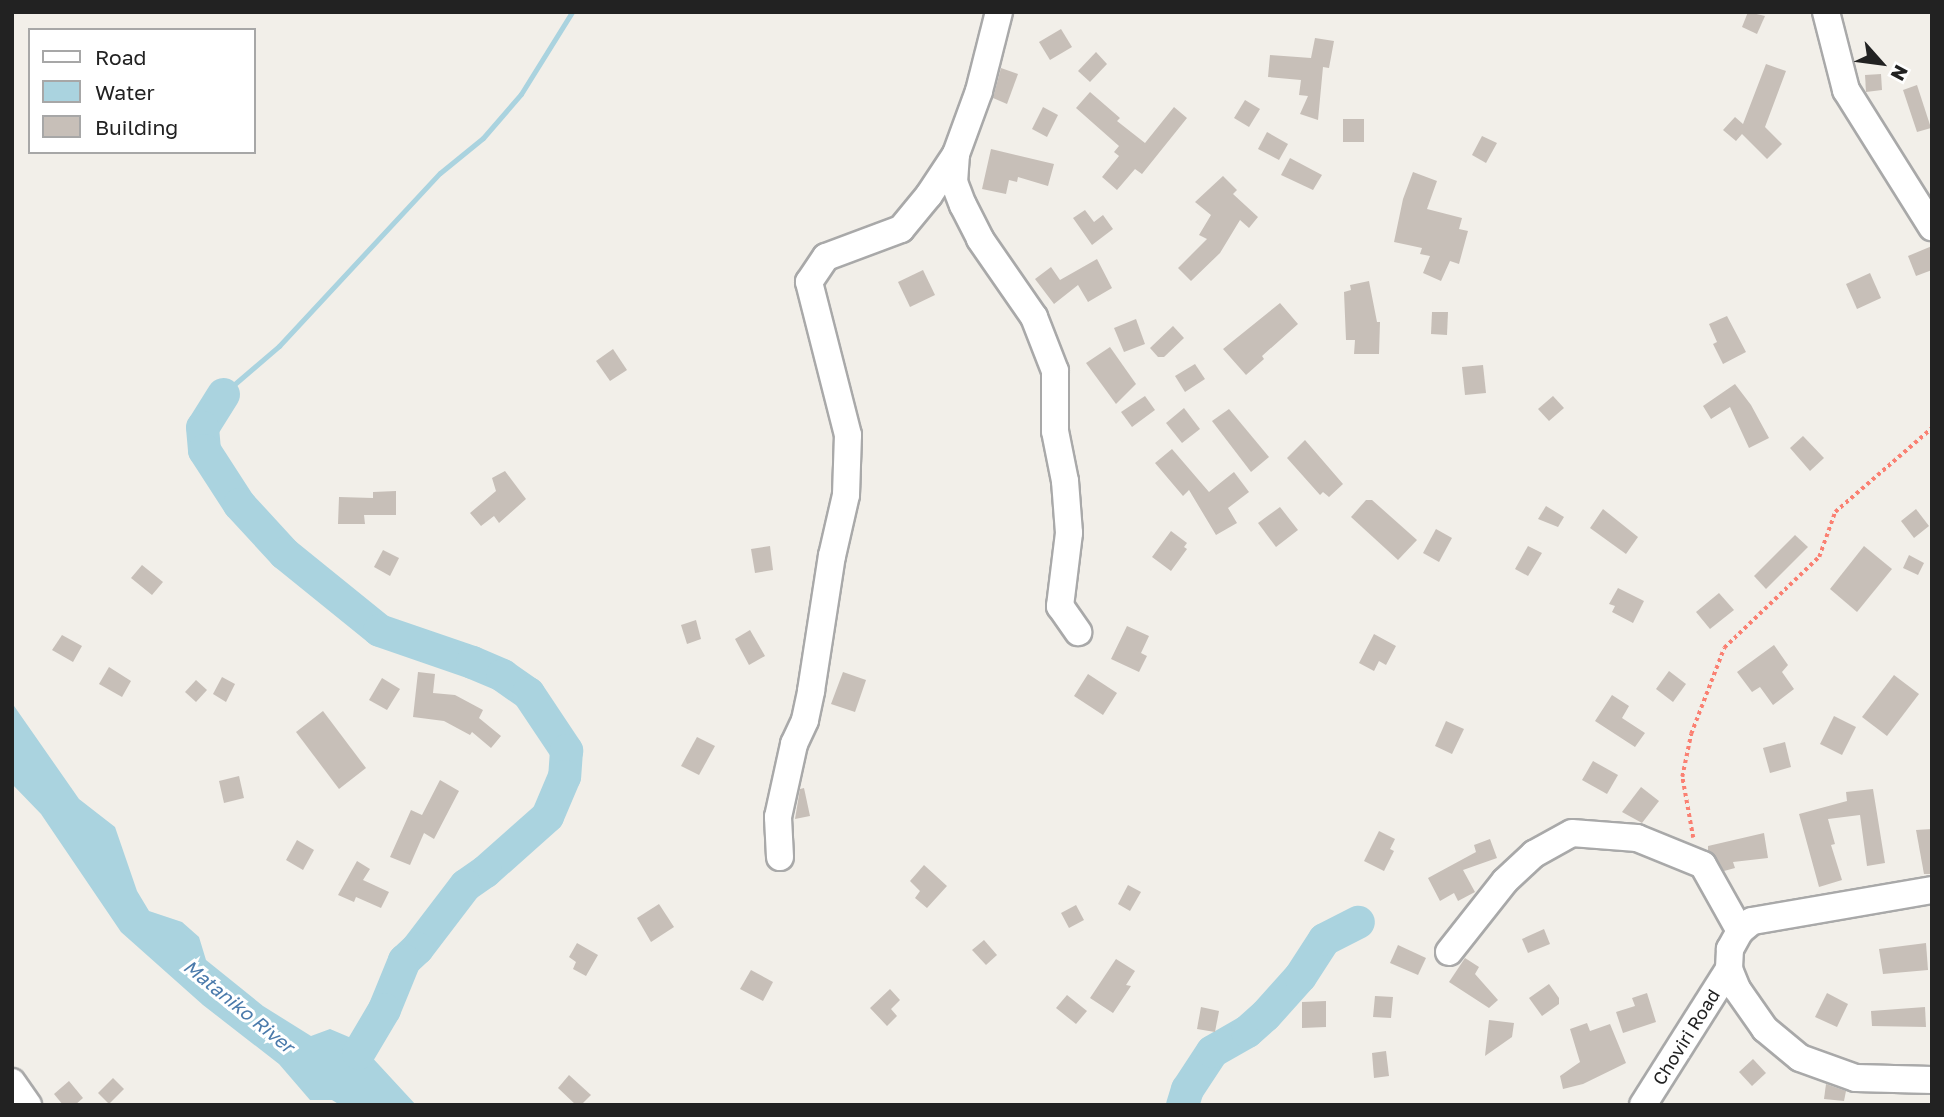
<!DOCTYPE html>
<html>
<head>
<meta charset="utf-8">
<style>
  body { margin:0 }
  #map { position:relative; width:1944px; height:1117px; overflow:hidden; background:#f2efe9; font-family:"Golos Text",sans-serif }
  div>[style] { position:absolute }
  .water>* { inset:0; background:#aad3df }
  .stream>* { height:5px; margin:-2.5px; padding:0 2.5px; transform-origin:2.5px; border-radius:2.5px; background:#aad3df }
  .river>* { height:33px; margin:-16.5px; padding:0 16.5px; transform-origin:16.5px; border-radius:16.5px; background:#aad3df }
  .building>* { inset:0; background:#c7bfb8 }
  .path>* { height:3.5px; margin-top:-1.75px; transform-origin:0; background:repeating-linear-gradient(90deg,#fa8072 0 3.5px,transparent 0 7px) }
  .roads { filter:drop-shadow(2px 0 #a9a9a9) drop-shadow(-2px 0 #a9a9a9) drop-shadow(0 2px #a9a9a9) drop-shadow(0 -2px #a9a9a9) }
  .minor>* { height:26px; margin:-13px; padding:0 13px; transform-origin:13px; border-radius:13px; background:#fff }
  span { translate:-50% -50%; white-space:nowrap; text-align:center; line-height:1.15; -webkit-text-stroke:6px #fff; paint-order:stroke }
  .street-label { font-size:18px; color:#222 }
  .water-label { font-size:19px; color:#4a7aab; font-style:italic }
  .frame { position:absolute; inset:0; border:14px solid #222; pointer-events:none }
  .legend { position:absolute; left:28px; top:28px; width:228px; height:126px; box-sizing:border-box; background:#fff; border:2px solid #a7a7a7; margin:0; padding:9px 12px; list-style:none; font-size:21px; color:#222 }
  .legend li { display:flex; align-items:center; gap:14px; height:35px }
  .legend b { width:35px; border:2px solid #a7a7a7 }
  .north { position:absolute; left:1846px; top:28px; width:70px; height:70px; -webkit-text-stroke:5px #fff; paint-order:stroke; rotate:118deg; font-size:19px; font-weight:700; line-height:28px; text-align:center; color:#222 }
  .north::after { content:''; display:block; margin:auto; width:24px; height:32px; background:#222; clip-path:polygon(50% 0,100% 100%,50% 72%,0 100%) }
</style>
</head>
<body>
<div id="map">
  <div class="water">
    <div style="clip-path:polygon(12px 703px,79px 799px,115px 827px,137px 891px,149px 911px,182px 922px,199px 937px,206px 960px,263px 1006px,311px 1036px,330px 1029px,356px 1040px,416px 1105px,340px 1105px,332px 1100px,310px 1100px,279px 1064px,203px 1005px,121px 932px,41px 814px,12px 784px)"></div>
  </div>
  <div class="stream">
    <div style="left:223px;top:394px;width:74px;rotate:-40.6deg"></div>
    <div style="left:279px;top:346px;width:236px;rotate:-47.1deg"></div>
    <div style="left:440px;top:173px;width:55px;rotate:-39.1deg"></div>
    <div style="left:483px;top:138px;width:58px;rotate:-49.2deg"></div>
    <div style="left:521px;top:94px;width:97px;rotate:-58.1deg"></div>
  </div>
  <div class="river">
    <div style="left:223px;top:394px;width:39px;rotate:122deg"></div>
    <div style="left:202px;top:427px;width:23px;rotate:85deg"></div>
    <div style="left:204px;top:450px;width:64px;rotate:57.1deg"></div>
    <div style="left:239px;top:504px;width:67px;rotate:47.4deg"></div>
    <div style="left:284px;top:553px;width:122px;rotate:39deg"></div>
    <div style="left:379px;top:630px;width:98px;rotate:19deg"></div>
    <div style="left:472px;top:662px;width:33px;rotate:23deg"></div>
    <div style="left:502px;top:675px;width:32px;rotate:35deg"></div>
    <div style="left:528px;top:693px;width:69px;rotate:56.3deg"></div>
    <div style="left:566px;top:750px;width:26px;rotate:94deg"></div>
    <div style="left:564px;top:776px;width:43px;rotate:113deg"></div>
    <div style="left:547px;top:816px;width:83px;rotate:138.4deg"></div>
    <div style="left:485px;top:871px;width:24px;rotate:145deg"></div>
    <div style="left:465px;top:885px;width:79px;rotate:127.3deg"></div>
    <div style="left:417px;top:948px;width:18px;rotate:137deg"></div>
    <div style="left:404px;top:960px;width:53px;rotate:112.2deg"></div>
    <div style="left:384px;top:1009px;width:51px;rotate:120.6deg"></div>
    <div style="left:1182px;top:1105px;width:17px;rotate:-73deg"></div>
    <div style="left:1187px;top:1089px;width:45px;rotate:-56.7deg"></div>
    <div style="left:1212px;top:1051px;width:40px;rotate:-29.7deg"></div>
    <div style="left:1247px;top:1031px;width:24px;rotate:-42deg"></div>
    <div style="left:1265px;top:1015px;width:52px;rotate:-48.1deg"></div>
    <div style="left:1300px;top:976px;width:44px;rotate:-57deg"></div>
    <div style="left:1324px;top:939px;width:38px;rotate:-27deg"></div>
  </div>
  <div class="building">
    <div style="clip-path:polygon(1748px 12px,1765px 16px,1757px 34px,1742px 27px)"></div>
    <div style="clip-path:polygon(1061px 29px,1072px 47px,1050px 60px,1039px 42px)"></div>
    <div style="clip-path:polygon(1315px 38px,1334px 41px,1329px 68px,1323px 67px,1318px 120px,1300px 114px,1308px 96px,1299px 95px,1301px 80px,1268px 77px,1270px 55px,1311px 58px)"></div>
    <div style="clip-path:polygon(1096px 52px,1107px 64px,1090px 82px,1078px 71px)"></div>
    <div style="clip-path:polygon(1766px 64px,1786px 71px,1765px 127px,1782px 144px,1767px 159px,1742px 134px,1736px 141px,1723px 130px,1735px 117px,1743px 124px)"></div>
    <div style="clip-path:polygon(1001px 68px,1018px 74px,1007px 104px,993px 98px)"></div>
    <div style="clip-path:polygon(1881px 74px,1882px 90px,1866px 92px,1865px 75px)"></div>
    <div style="clip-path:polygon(1917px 85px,1931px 128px,1917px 132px,1903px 90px)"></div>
    <div style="clip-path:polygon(1090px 92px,1120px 118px,1117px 121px,1145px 143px,1174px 107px,1187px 118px,1142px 174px,1135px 169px,1117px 190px,1102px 177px,1119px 156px,1114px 152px,1119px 146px,1076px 108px)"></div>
    <div style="clip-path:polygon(1245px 100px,1260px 109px,1249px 127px,1234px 118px)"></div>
    <div style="clip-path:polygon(1043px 107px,1058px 115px,1047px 137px,1032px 129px)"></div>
    <div style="clip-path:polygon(1343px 119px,1364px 119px,1364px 142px,1343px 142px)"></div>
    <div style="clip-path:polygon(1267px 132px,1288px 144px,1279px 160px,1258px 149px)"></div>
    <div style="clip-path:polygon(1482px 136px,1497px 143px,1486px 163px,1472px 155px)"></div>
    <div style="clip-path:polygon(991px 149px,1054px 164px,1048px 186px,1018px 177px,1017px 182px,1009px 180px,1006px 194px,982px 189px)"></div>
    <div style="clip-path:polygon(1290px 158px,1322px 175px,1313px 190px,1281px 175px)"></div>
    <div style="clip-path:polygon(1413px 172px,1437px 181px,1427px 209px,1462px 218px,1459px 229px,1468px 231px,1459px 264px,1450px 261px,1441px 281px,1423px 273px,1430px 256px,1420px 254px,1422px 248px,1394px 242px,1403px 199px)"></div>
    <div style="clip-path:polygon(1223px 176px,1237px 190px,1233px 194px,1258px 217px,1249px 228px,1240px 220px,1220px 253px,1191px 281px,1178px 268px,1207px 239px,1199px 235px,1211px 215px,1195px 202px)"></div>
    <div style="clip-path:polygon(1085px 210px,1094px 222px,1103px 215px,1113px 229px,1092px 245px,1073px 218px)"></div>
    <div style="clip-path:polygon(1932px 246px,1932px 270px,1916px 276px,1908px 256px)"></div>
    <div style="clip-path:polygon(1097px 259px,1112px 288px,1088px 302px,1078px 285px,1054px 304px,1035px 279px,1051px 267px,1060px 280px)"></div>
    <div style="clip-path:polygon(923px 270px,935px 295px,910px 307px,898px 282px)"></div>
    <div style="clip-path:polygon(1870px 273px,1881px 298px,1857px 309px,1846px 284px)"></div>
    <div style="clip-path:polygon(1369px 281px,1377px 322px,1380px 322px,1379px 354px,1354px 354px,1355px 340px,1346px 340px,1344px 292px,1351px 290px,1350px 285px)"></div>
    <div style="clip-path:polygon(1280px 303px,1298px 324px,1262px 356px,1264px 359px,1246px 375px,1223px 349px)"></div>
    <div style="clip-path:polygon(1432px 312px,1448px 312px,1447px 335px,1431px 334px)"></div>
    <div style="clip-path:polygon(1727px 316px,1746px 352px,1723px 364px,1713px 344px,1717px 342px,1709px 324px)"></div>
    <div style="clip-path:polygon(1136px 319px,1145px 344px,1124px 352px,1114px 328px)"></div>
    <div style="clip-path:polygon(1173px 326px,1184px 338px,1164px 357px,1158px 357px,1150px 348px)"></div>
    <div style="clip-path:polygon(1110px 347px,1136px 384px,1116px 404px,1086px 363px)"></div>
    <div style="clip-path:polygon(613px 349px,627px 370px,610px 381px,596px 361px)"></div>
    <div style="clip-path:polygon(1195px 364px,1205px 379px,1185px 392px,1175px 376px)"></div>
    <div style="clip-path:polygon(1483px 365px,1486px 393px,1465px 395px,1462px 367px)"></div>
    <div style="clip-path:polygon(1735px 384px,1751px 405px,1769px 438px,1749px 448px,1730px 407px,1711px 419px,1703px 406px)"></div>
    <div style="clip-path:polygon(1145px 396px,1155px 410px,1132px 427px,1121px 412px)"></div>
    <div style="clip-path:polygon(1553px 396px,1564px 408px,1549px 421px,1538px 409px)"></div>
    <div style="clip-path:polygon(1184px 408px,1200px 429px,1182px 443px,1166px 423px)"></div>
    <div style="clip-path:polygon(1229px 409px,1269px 457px,1251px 472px,1212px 421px)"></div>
    <div style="clip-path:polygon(1803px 436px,1824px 458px,1810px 471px,1790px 448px)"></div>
    <div style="clip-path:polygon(1305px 440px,1343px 484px,1329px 497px,1323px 492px,1320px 495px,1287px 458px)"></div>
    <div style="clip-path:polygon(1172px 449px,1209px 492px,1234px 472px,1249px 492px,1228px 508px,1237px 523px,1216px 535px,1189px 490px,1183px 496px,1155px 463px)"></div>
    <div style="clip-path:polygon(505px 471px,526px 499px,499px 523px,494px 516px,481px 526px,470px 513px,496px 491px,492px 478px)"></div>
    <div style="clip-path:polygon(396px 491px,396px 515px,364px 515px,365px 524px,338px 524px,339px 497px,373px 498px,373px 492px)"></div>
    <div style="clip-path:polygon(1366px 500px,1372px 500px,1417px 540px,1398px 560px,1351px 517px)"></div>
    <div style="clip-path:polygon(1546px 506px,1564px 517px,1558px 527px,1538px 519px)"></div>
    <div style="clip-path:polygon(1280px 507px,1298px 530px,1276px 547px,1258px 523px)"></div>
    <div style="clip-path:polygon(1603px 509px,1638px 537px,1626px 554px,1590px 528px)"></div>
    <div style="clip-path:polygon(1916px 509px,1929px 526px,1914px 538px,1901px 521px)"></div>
    <div style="clip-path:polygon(1436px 529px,1452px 538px,1439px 562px,1423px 553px)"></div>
    <div style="clip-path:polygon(1171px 531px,1187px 543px,1184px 547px,1187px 549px,1171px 571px,1152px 557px)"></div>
    <div style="clip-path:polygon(1795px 535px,1808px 547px,1766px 589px,1754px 576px)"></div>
    <div style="clip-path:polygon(770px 546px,773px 570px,755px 573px,751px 549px)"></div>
    <div style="clip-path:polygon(1528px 546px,1542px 553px,1528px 576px,1515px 569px)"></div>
    <div style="clip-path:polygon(1864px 546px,1892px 569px,1857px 612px,1830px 589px)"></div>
    <div style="clip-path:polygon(383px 550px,399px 558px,390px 576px,374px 567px)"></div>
    <div style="clip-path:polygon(1909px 555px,1924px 563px,1918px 575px,1903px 568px)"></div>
    <div style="clip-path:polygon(142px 565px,163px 582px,152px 595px,131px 578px)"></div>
    <div style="clip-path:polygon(1618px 588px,1644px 601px,1633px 623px,1612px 612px,1615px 606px,1609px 604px)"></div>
    <div style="clip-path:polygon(1719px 593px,1734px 610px,1710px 629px,1696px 612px)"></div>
    <div style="clip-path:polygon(696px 620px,701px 639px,687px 644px,681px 625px)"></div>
    <div style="clip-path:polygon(1127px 626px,1149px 636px,1141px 653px,1147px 656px,1139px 672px,1111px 659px)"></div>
    <div style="clip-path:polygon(750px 630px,765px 656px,749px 665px,735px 639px)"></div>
    <div style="clip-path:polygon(1374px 634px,1396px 646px,1386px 665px,1379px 661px,1374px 671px,1359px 663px)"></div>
    <div style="clip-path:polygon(62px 635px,82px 646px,73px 662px,52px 650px)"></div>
    <div style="clip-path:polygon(1774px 645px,1788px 665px,1782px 672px,1794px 689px,1773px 705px,1760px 687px,1752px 692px,1737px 672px)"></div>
    <div style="clip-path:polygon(109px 667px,131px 681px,122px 697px,99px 684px)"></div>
    <div style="clip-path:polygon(1669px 671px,1686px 684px,1673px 702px,1656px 689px)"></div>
    <div style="clip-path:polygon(418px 672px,435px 674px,433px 693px,455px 695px,483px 710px,479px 718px,501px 736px,491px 748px,472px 732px,470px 735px,444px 721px,413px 717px)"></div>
    <div style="clip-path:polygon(843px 672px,866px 680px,855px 712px,831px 704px)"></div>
    <div style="clip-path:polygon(1088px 674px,1117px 693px,1103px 715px,1074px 696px)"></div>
    <div style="clip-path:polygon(1894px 675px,1919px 694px,1887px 736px,1862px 717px)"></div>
    <div style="clip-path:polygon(222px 677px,235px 684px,226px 702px,213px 694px)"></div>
    <div style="clip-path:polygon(382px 678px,400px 689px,387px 710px,369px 700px)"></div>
    <div style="clip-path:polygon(196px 680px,207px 690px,196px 702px,185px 692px)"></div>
    <div style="clip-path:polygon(1612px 695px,1629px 706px,1622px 718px,1645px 733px,1635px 747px,1595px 721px)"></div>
    <div style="clip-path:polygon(323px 711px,366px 768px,339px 789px,296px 732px)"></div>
    <div style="clip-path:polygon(1834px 716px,1856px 727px,1842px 755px,1820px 744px)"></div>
    <div style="clip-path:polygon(1446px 721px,1464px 729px,1452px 754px,1435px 746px)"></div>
    <div style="clip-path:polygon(697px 737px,715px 746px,699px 775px,681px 766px)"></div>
    <div style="clip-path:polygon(1785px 742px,1791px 767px,1770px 773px,1763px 748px)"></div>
    <div style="clip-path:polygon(1593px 761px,1618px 775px,1607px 794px,1582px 780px)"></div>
    <div style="clip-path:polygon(239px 776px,244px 798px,224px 803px,219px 781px)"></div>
    <div style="clip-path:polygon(440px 780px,459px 791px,434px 839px,424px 833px,410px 865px,390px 857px,411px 810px,422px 815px)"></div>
    <div style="clip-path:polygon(1641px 787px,1659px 801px,1642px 823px,1622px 812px)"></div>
    <div style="clip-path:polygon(804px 788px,810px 816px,795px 819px,800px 789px)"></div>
    <div style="clip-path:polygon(1873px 789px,1885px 863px,1867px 866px,1860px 815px,1828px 819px,1835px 844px,1831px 845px,1842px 880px,1819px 887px,1799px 814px,1847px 801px,1846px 792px)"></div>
    <div style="clip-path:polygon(1932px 829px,1932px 874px,1924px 874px,1916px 830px)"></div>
    <div style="clip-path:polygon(1379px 831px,1395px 839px,1390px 849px,1394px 851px,1384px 871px,1364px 861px)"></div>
    <div style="clip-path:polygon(1764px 833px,1768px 858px,1733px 862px,1735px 868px,1724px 871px,1708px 850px,1708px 846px)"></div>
    <div style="clip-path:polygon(1490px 839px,1497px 858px,1463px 870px,1475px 892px,1458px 901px,1454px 893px,1440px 901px,1428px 878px,1476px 852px,1474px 845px)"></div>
    <div style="clip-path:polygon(297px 840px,314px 850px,303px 870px,286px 860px)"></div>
    <div style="clip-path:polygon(357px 861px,370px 869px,363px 880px,389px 892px,381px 908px,356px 897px,354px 902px,338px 895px)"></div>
    <div style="clip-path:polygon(924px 865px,947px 886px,927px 908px,915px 898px,920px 891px,910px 881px)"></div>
    <div style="clip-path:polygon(1128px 885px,1141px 892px,1130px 911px,1118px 904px)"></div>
    <div style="clip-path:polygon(659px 904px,674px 927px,651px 942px,637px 918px)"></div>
    <div style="clip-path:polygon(1076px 905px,1084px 920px,1069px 928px,1061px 913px)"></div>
    <div style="clip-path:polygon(1544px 929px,1550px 944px,1528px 953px,1522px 939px)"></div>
    <div style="clip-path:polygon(984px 940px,997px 955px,986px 965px,972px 950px)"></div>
    <div style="clip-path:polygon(577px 943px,598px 955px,586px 976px,573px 969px,576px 962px,569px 957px)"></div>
    <div style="clip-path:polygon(1926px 943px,1928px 970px,1883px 974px,1879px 949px)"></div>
    <div style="clip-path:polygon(1398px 945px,1426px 958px,1418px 975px,1390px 963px)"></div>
    <div style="clip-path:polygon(1465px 958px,1479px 967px,1475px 974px,1498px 1000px,1489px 1008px,1449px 982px)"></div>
    <div style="clip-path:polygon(1116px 959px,1135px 971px,1126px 985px,1131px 986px,1113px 1013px,1090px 998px)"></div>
    <div style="clip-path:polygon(751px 970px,773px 982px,763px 1001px,740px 989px)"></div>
    <div style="clip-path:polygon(1549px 984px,1559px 998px,1559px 1004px,1542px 1016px,1529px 998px)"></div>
    <div style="clip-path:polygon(890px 989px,900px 1000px,891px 1009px,897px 1016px,887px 1026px,870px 1008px)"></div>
    <div style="clip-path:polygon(1647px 993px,1656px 1022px,1623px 1033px,1616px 1012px,1635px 1006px,1632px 998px)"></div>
    <div style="clip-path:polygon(1827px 993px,1848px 1004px,1837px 1027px,1815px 1017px)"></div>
    <div style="clip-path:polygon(1067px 995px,1087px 1011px,1076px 1024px,1056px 1008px)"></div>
    <div style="clip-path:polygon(1375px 996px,1393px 997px,1391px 1018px,1373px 1017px)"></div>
    <div style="clip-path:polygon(1326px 1001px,1326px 1027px,1302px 1028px,1302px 1002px)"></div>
    <div style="clip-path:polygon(1201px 1007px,1219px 1011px,1215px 1032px,1197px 1029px)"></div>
    <div style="clip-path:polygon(1925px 1007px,1926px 1027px,1872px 1026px,1871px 1011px)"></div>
    <div style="clip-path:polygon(1489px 1020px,1514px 1023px,1512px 1037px,1485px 1056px)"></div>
    <div style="clip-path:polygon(1587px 1023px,1590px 1031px,1610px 1024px,1626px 1063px,1583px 1084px,1563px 1089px,1560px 1076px,1580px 1062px,1570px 1029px)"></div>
    <div style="clip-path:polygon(1386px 1051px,1389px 1076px,1374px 1078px,1372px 1053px)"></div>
    <div style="clip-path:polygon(1753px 1059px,1766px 1073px,1752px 1086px,1739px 1072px)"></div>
    <div style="clip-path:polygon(569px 1075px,591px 1095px,581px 1105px,576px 1105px,558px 1088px)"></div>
    <div style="clip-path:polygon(113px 1078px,124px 1089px,109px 1104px,98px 1093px)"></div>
    <div style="clip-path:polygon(69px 1081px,83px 1098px,75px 1105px,63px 1105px,54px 1094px)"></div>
    <div style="clip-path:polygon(1826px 1084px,1846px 1091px,1844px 1101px,1824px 1099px)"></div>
  </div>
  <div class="path">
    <div style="left:1693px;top:838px;width:62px;rotate:-100.2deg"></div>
    <div style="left:1682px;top:777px;width:44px;rotate:-78.2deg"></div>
    <div style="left:1691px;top:734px;width:92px;rotate:-69deg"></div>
    <div style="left:1724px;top:648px;width:132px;rotate:-43.8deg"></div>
    <div style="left:1819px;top:557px;width:48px;rotate:-70.4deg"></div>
    <div style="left:1835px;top:512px;width:128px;rotate:-40.9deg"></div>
  </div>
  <div class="roads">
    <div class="minor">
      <div style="left:1826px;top:12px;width:81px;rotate:75.6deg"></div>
      <div style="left:1846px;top:90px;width:162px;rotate:57.9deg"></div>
      <div style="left:956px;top:154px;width:28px;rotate:94deg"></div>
      <div style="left:954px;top:182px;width:25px;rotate:69deg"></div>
      <div style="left:963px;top:205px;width:38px;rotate:63deg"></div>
      <div style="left:980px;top:239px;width:95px;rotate:55.3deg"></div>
      <div style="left:1034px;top:317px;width:58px;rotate:68.7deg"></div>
      <div style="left:1055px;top:371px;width:60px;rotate:90deg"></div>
      <div style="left:1055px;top:431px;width:51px;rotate:78.7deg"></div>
      <div style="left:1065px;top:481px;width:52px;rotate:85.6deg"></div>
      <div style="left:1069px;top:533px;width:74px;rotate:97deg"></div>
      <div style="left:1060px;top:606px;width:32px;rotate:55deg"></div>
      <div style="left:780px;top:857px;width:40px;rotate:-92.9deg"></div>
      <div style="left:778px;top:817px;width:75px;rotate:-77.6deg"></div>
      <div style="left:794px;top:744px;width:26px;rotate:-65deg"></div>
      <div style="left:805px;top:720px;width:30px;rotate:-78deg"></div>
      <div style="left:811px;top:691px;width:137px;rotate:-81.2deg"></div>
      <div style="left:832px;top:556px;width:63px;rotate:-77.1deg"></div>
      <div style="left:846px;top:495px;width:60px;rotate:-88.1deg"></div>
      <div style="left:848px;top:435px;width:158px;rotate:-104.3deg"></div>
      <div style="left:809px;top:282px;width:30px;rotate:-56deg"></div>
      <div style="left:826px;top:257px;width:80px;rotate:-20.5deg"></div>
      <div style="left:901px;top:229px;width:44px;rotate:-50.5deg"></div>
      <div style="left:929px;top:195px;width:49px;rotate:-56.6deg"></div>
      <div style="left:956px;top:154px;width:67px;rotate:-69.9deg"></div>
      <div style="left:979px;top:91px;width:81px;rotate:-75.8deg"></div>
      <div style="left:1932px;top:890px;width:183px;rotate:170.2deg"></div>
      <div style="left:1752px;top:921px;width:16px;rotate:140deg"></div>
      <div style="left:1740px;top:931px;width:21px;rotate:119deg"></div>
      <div style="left:1730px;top:949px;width:20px;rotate:93deg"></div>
      <div style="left:1729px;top:969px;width:22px;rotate:68deg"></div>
      <div style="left:1737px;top:989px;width:49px;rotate:55deg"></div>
      <div style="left:1765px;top:1029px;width:45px;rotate:39.6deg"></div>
      <div style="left:1800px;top:1058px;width:59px;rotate:19.7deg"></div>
      <div style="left:1856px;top:1078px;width:76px;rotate:1.5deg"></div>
      <div style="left:1449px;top:952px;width:90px;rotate:-51.7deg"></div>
      <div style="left:1505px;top:881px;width:40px;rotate:-43deg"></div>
      <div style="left:1534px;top:854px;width:43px;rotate:-28.9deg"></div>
      <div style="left:1572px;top:833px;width:65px;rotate:4.4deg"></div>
      <div style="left:1637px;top:838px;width:71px;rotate:22.2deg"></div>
      <div style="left:1703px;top:865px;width:76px;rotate:60.7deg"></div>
      <div style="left:12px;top:1082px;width:28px;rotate:55deg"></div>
      <div style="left:1643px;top:1105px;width:161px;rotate:-57.7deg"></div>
    </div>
  </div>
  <div class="street-label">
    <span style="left:1686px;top:1037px;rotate:-58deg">Choviri Road</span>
  </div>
  <div class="water-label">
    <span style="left:239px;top:1006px;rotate:39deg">Mataniko River</span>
  </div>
  <div class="frame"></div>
  <ul class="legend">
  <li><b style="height:9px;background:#fff"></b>Road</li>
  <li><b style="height:19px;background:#aad3df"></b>Water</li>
  <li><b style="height:19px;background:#c7bfb8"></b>Building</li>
  </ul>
  <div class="north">N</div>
</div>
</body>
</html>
